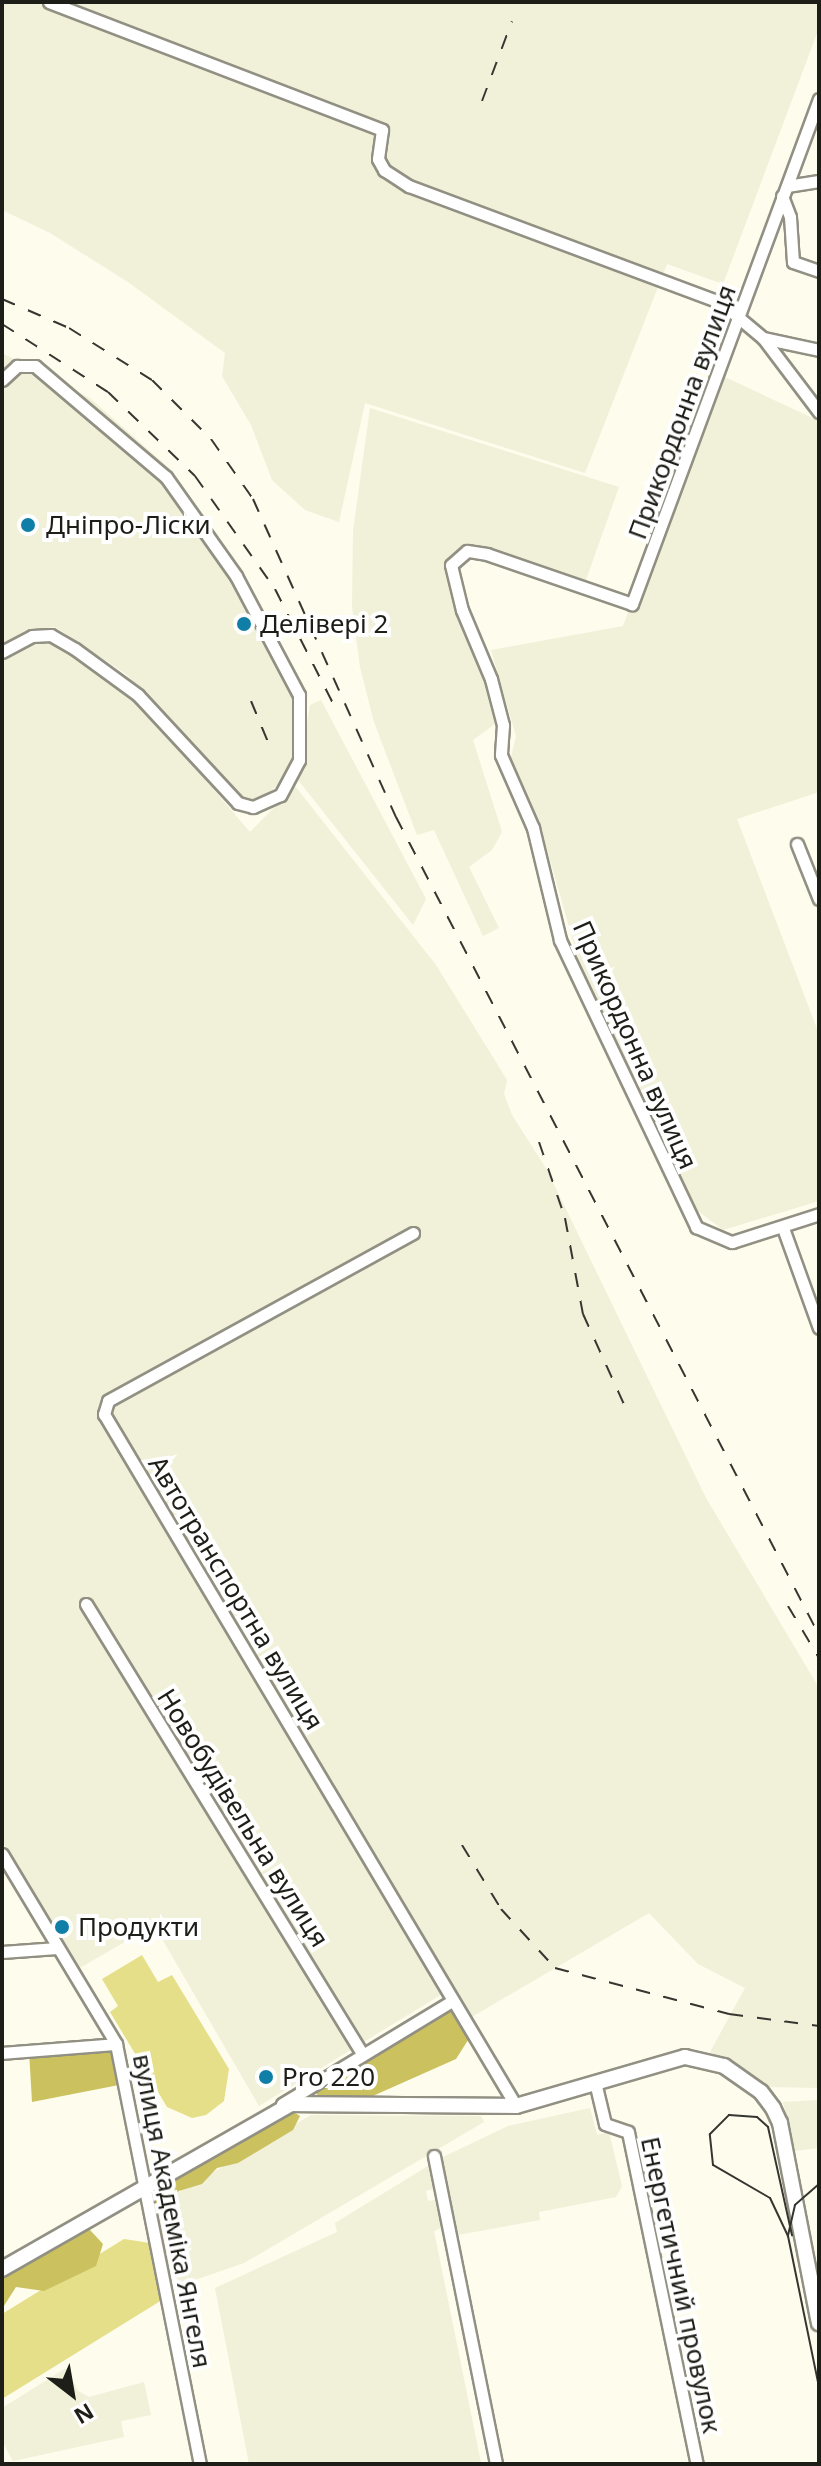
<!DOCTYPE html>
<html>
<head>
<meta charset="utf-8">
<style>
  body { margin:0 }
  #map { position:relative; width:821px; height:2466px; overflow:hidden; background:#fdfced; font-family:"Noto Sans",sans-serif }
  div>[style] { position:absolute }
  .built>* { inset:0; background:#f1f0d9 }
  .green>* { inset:0; background:#e6df89 }
  .forest>* { inset:0; background:#cbc25f }
  .roads { filter:drop-shadow(2px 0 #919083) drop-shadow(-2px 0 #919083) drop-shadow(0 2px #919083) drop-shadow(0 -2px #919083) }
  .minor>* { height:11px; margin:-5.5px; padding:0 5.5px; transform-origin:5.5px; border-radius:5.5px; background:#fff }
  .major>* { height:14px; margin:-7px; padding:0 7px; transform-origin:7px; border-radius:7px; background:#fff }
  .tram>* { height:2px; margin:-1px; padding:0 1px; transform-origin:1px; border-radius:1px; background:#363630 }
  .rail>* { height:2px; margin-top:-1px; transform-origin:0; background:repeating-linear-gradient(90deg,#363630 0 14px,transparent 0 28px) }
  .dots>* { width:22px; height:22px; translate:-50% -50%; box-sizing:border-box; border:4px solid #fff; border-radius:50% }
  span { translate:-50% -50%; white-space:nowrap; text-align:center; line-height:1.15; -webkit-text-stroke:8px #fff; paint-order:stroke }
  .street-label { font-size:26px; color:#1e1e19 }
  .poi-label { font-size:26px; color:#1e1e19 }
  .left { translate:0 -50%; text-align:left }
  .frame { position:absolute; inset:0; border:4px solid #1e1e19; pointer-events:none }
  .north { position:absolute; left:32px; top:2354px; width:80px; height:80px; -webkit-text-stroke:6px #fff; paint-order:stroke; rotate:149deg; font-size:22px; font-weight:700; line-height:32px; text-align:center; color:#1e1e19 }
  .north::after { content:''; display:block; margin:auto; width:28px; height:36px; background:#1e1e19; clip-path:polygon(50% 0,100% 100%,50% 72%,0 100%) }
</style>
</head>
<body>
<div id="map">
  <div class="built">
    <div style="clip-path:polygon(2px 2px,819px 2px,819px 28px,723px 284px,667px 264px,585px 473px,365px 403px,339px 522px,305px 510px,272px 480px,251px 425px,222px 376px,225px 353px,128px 282px,50px 233px,2px 210px)"></div>
    <div style="clip-path:polygon(2px 353px,91px 399px,169px 468px,297px 695px,295px 757px,282px 781px,260px 801px,242px 798px,126px 674px,55px 627px,32px 630px,75px 652px,136px 699px,250px 832px,295px 786px,436px 965px,507px 1080px,504px 1094px,512px 1115px,547px 1170px,706px 1498px,819px 1688px,819px 2088px,771px 2087px,710px 2052px,745px 1988px,698px 1964px,649px 1913px,470px 2018px,452px 1988px,259px 2106px,154px 1925px,78px 1969px,2px 1841px)"></div>
    <div style="clip-path:polygon(716px 373px,819px 421px,819px 792px,737px 819px,819px 1034px,819px 1201px,723px 1230px,685px 1201px,590px 1001px,541px 828px,510px 761px,516px 736px,491px 650px,623px 626px)"></div>
    <div style="clip-path:polygon(370px 408px,619px 487px,582px 591px,487px 558px,460px 553px,445px 561px,499px 721px,473px 740px,502px 832px,492px 850px,469px 867px,499px 928px,483px 936px,434px 830px,417px 835px,374px 722px,360px 667px,352px 606px,353px 531px)"></div>
    <div style="clip-path:polygon(321px 700px,426px 899px,413px 925px,298px 780px,310px 705px)"></div>
    <div style="clip-path:polygon(819px 2100px,819px 2148px,795px 2151px,783px 2102px)"></div>
    <div style="clip-path:polygon(590px 2108px,597px 2135px,609px 2132px,622px 2186px,616px 2197px,539px 2212px,540px 2220px,458px 2235px,441px 2158px,508px 2126px)"></div>
    <div style="clip-path:polygon(311px 2115px,481px 2116px,484px 2122px,244px 2263px,183px 2284px,171px 2282px,157px 2205px)"></div>
    <div style="clip-path:polygon(428px 2166px,433px 2189px,426px 2191px,428px 2201px,435px 2200px,441px 2228px,434px 2231px,481px 2463px,249px 2464px,215px 2288px,337px 2232px,335px 2223px)"></div>
    <div style="clip-path:polygon(66px 2368px,78px 2391px,89px 2397px,144px 2382px,151px 2415px,121px 2421px,124px 2437px,13px 2461px,2px 2441px,2px 2408px)"></div>
  </div>
  <div class="green">
    <div style="clip-path:polygon(142px 1955px,158px 1982px,172px 1975px,229px 2069px,224px 2101px,206px 2115px,192px 2118px,167px 2107px,110px 2012px,118px 2006px,102px 1979px)"></div>
    <div style="clip-path:polygon(124px 2239px,150px 2243px,162px 2300px,2px 2399px,2px 2314px)"></div>
  </div>
  <div class="forest">
    <div style="clip-path:polygon(441px 2002px,451px 2005px,470px 2037px,456px 2059px,366px 2099px,327px 2105px,317px 2097px,316px 2077px,326px 2069px,360px 2064px,369px 2046px)"></div>
    <div style="clip-path:polygon(116px 2044px,124px 2084px,32px 2102px,29px 2051px)"></div>
    <div style="clip-path:polygon(279px 2103px,300px 2116px,293px 2130px,238px 2163px,217px 2168px,202px 2184px,179px 2191px,168px 2200px,156px 2203px,149px 2198px,151px 2179px,174px 2161px)"></div>
    <div style="clip-path:polygon(82px 2230px,90px 2230px,103px 2244px,96px 2266px,44px 2291px,16px 2287px,2px 2309px,2px 2277px)"></div>
  </div>
  <div class="roads">
    <div class="minor">
      <div style="left:49px;top:2px;width:357px;rotate:21deg"></div>
      <div style="left:382px;top:130px;width:29px;rotate:98deg"></div>
      <div style="left:378px;top:159px;width:13px;rotate:61deg"></div>
      <div style="left:384px;top:170px;width:30px;rotate:33deg"></div>
      <div style="left:409px;top:186px;width:332px;rotate:20.5deg"></div>
      <div style="left:720px;top:302px;width:56px;rotate:39.9deg"></div>
      <div style="left:763px;top:338px;width:93px;rotate:52.9deg"></div>
      <div style="left:819px;top:99px;width:539px;rotate:110.32deg"></div>
      <div style="left:632px;top:604px;width:153px;rotate:-161deg"></div>
      <div style="left:487px;top:554px;width:20px;rotate:-171deg"></div>
      <div style="left:467px;top:551px;width:21px;rotate:139deg"></div>
      <div style="left:451px;top:565px;width:46px;rotate:76.3deg"></div>
      <div style="left:462px;top:610px;width:75px;rotate:67.2deg"></div>
      <div style="left:491px;top:679px;width:48px;rotate:75.4deg"></div>
      <div style="left:503px;top:725px;width:30px;rotate:94deg"></div>
      <div style="left:501px;top:755px;width:80px;rotate:66.3deg"></div>
      <div style="left:533px;top:828px;width:115px;rotate:76.4deg"></div>
      <div style="left:560px;top:940px;width:318px;rotate:64.6deg"></div>
      <div style="left:696px;top:1227px;width:39px;rotate:23deg"></div>
      <div style="left:732px;top:1242px;width:91px;rotate:-17.8deg"></div>
      <div style="left:787px;top:186px;width:32px;rotate:-9deg"></div>
      <div style="left:782px;top:196px;width:22px;rotate:69deg"></div>
      <div style="left:790px;top:217px;width:45px;rotate:86.2deg"></div>
      <div style="left:793px;top:262px;width:28px;rotate:19deg"></div>
      <div style="left:763px;top:338px;width:57px;rotate:12.1deg"></div>
      <div style="left:2px;top:380px;width:21px;rotate:-43deg"></div>
      <div style="left:17px;top:366px;width:18px"></div>
      <div style="left:35px;top:366px;width:172px;rotate:40.3deg"></div>
      <div style="left:166px;top:477px;width:121px;rotate:54.7deg"></div>
      <div style="left:236px;top:576px;width:135px;rotate:62.1deg"></div>
      <div style="left:299px;top:695px;width:65px;rotate:90deg"></div>
      <div style="left:299px;top:760px;width:40px;rotate:118deg"></div>
      <div style="left:280px;top:795px;width:30px;rotate:156deg"></div>
      <div style="left:253px;top:807px;width:16px;rotate:-165deg"></div>
      <div style="left:238px;top:803px;width:147px;rotate:-132.8deg"></div>
      <div style="left:138px;top:695px;width:78px;rotate:-143.9deg"></div>
      <div style="left:75px;top:649px;width:28px;rotate:-150deg"></div>
      <div style="left:51px;top:635px;width:19px;rotate:177deg"></div>
      <div style="left:32px;top:636px;width:34px;rotate:152deg"></div>
      <div style="left:797px;top:844px;width:59px;rotate:68.2deg"></div>
      <div style="left:783px;top:1228px;width:106px;rotate:70.2deg"></div>
      <div style="left:413px;top:1233px;width:348px;rotate:151.2deg"></div>
      <div style="left:108px;top:1401px;width:14px;rotate:107deg"></div>
      <div style="left:104px;top:1414px;width:805px;rotate:59.23deg"></div>
      <div style="left:86px;top:1604px;width:529px;rotate:58.44deg"></div>
      <div style="left:2px;top:1854px;width:222px;rotate:59deg"></div>
      <div style="left:116px;top:2044px;width:428px;rotate:78.7deg"></div>
      <div style="left:2px;top:1952px;width:55px;rotate:-4.2deg"></div>
      <div style="left:2px;top:2053px;width:114px;rotate:-4.5deg"></div>
      <div style="left:595px;top:2082px;width:43px;rotate:76.6deg"></div>
      <div style="left:605px;top:2124px;width:24px;rotate:19deg"></div>
      <div style="left:628px;top:2132px;width:339px;rotate:78.3deg"></div>
      <div style="left:282px;top:2104px;width:199px;rotate:-31.2deg"></div>
      <div style="left:434px;top:2156px;width:314px;rotate:78.6deg"></div>
    </div>
    <div class="major">
      <div style="left:2px;top:2269px;width:333px;rotate:-29.7deg"></div>
      <div style="left:291px;top:2104px;width:225px;rotate:0.5deg"></div>
      <div style="left:516px;top:2106px;width:176px;rotate:-16.2deg"></div>
      <div style="left:685px;top:2057px;width:40px;rotate:13deg"></div>
      <div style="left:724px;top:2066px;width:45px;rotate:35.1deg"></div>
      <div style="left:761px;top:2092px;width:20px;rotate:53deg"></div>
      <div style="left:773px;top:2108px;width:17px;rotate:65deg"></div>
      <div style="left:780px;top:2123px;width:204px;rotate:79deg"></div>
    </div>
  </div>
  <div class="tram">
    <div style="left:819px;top:2184px;width:32px;rotate:139deg"></div>
    <div style="left:795px;top:2205px;width:32px;rotate:103deg"></div>
    <div style="left:788px;top:2236px;width:154px;rotate:78.4deg"></div>
    <div style="left:788px;top:2236px;width:42px;rotate:-115.3deg"></div>
    <div style="left:770px;top:2198px;width:66px;rotate:-149.9deg"></div>
    <div style="left:713px;top:2165px;width:31px;rotate:-96deg"></div>
    <div style="left:710px;top:2134px;width:27px;rotate:-45deg"></div>
    <div style="left:729px;top:2115px;width:28px;rotate:4deg"></div>
    <div style="left:757px;top:2117px;width:15px;rotate:42deg"></div>
    <div style="left:768px;top:2127px;width:111px;rotate:77.5deg"></div>
  </div>
  <div class="rail">
    <div style="left:482px;top:101px;width:85px;rotate:-69.4deg"></div>
    <div style="left:2px;top:299px;width:73px;rotate:23.4deg"></div>
    <div style="left:69px;top:328px;width:98px;rotate:32.1deg"></div>
    <div style="left:152px;top:380px;width:83px;rotate:45deg"></div>
    <div style="left:211px;top:439px;width:73px;rotate:55deg"></div>
    <div style="left:253px;top:499px;width:349px;rotate:65.8deg"></div>
    <div style="left:396px;top:817px;width:921px;rotate:62.66deg"></div>
    <div style="left:2px;top:324px;width:126px;rotate:32.7deg"></div>
    <div style="left:108px;top:392px;width:121px;rotate:44deg"></div>
    <div style="left:195px;top:476px;width:138px;rotate:54.7deg"></div>
    <div style="left:275px;top:589px;width:139px;rotate:63.1deg"></div>
    <div style="left:251px;top:701px;width:44px;rotate:67.5deg"></div>
    <div style="left:539px;top:1142px;width:80px;rotate:71.1deg"></div>
    <div style="left:565px;top:1218px;width:98px;rotate:79.4deg"></div>
    <div style="left:583px;top:1314px;width:107px;rotate:65.6deg"></div>
    <div style="left:788px;top:1606px;width:61px;rotate:59.2deg"></div>
    <div style="left:462px;top:1845px;width:75px;rotate:58.6deg"></div>
    <div style="left:501px;top:1909px;width:80px;rotate:47.5deg"></div>
    <div style="left:555px;top:1968px;width:180px;rotate:14.8deg"></div>
    <div style="left:729px;top:2014px;width:91px;rotate:7.6deg"></div>
  </div>
  <div class="dots">
    <div style="left:28px;top:525px;background:#107fa7"></div>
    <div style="left:244px;top:624px;background:#107fa7"></div>
    <div style="left:62px;top:1927px;background:#107fa7"></div>
    <div style="left:266px;top:2077px;background:#107fa7"></div>
  </div>
  <div class="street-label">
    <span style="left:682px;top:412px;rotate:-70deg">Прикордонна вулиця</span>
    <span style="left:635px;top:1045px;rotate:66deg">Прикордонна вулиця</span>
    <span style="left:236px;top:1593px;rotate:59deg">Автотранспортна вулиця</span>
    <span style="left:243px;top:1818px;rotate:58deg">Новобудівельна вулиця</span>
    <span style="left:172px;top:2211px;rotate:79deg">вулиця Академіка Янгеля</span>
    <span style="left:681px;top:2285px;rotate:78deg">Енергетичний провулок</span>
  </div>
  <div class="poi-label">
    <span class="left" style="left:46px;top:525px">Дніпро-Ліски</span>
    <span class="left" style="left:260px;top:624px">Делівері 2</span>
    <span class="left" style="left:78px;top:1927px">Продукти</span>
    <span class="left" style="left:282px;top:2077px">Pro 220</span>
  </div>
  <div class="frame"></div>
  <div class="north">N</div>
</div>
</body>
</html>
